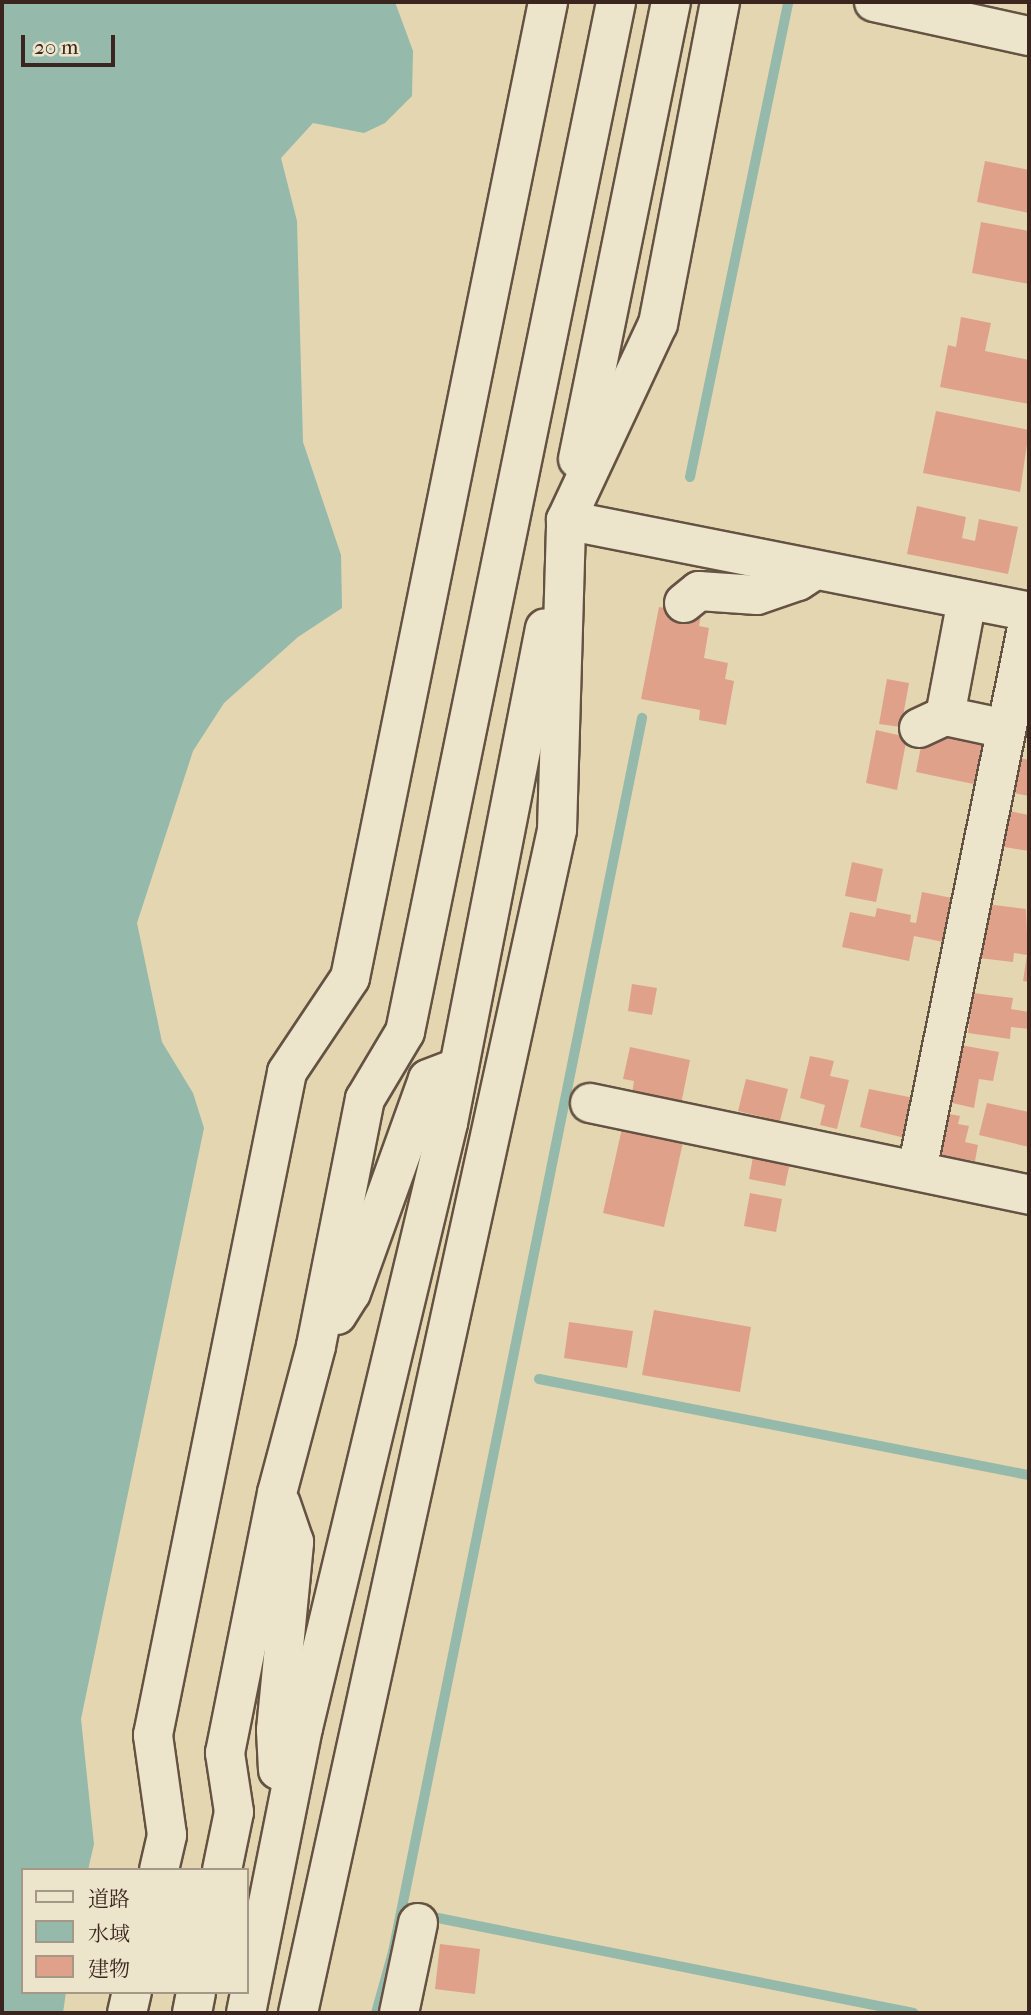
<!DOCTYPE html>
<html>
<head>
<meta charset="utf-8">
<style>
  body { margin:0 }
  #map { position:relative; width:1031px; height:2015px; overflow:hidden; background:#e3d6b1; font-family:"IM FELL French Canon","Noto Serif JP",serif }
  div>[style] { position:absolute }
  .water>* { inset:0; background:#95b9ab }
  .stream>* { height:10px; margin:-5px; padding:0 5px; transform-origin:5px; border-radius:5px; background:#95b9ab }
  .building>* { inset:0; background:#e0a18a }
  .roads { filter:drop-shadow(2px 0 #645243) drop-shadow(-2px 0 #645243) drop-shadow(0 2px #645243) drop-shadow(0 -2px #645243) }
  .minor>* { height:38px; margin:-19px; padding:0 19px; transform-origin:19px; border-radius:19px; background:#ede4cc }
  span { translate:-50% -50%; white-space:nowrap; text-align:center; line-height:1.15; -webkit-text-stroke:7px #ede4cc; paint-order:stroke }
  .frame { position:absolute; inset:0; border:4px solid #3a261e; pointer-events:none }
  .legend { position:absolute; left:21px; top:1868px; width:228px; height:126px; box-sizing:border-box; background:#ede4cc; border:2px solid #a59886; margin:0; padding:9px 12px; list-style:none; font-size:21px; color:#3a261e }
  .legend li { display:flex; align-items:center; gap:14px; height:35px }
  .legend b { width:35px; border:2px solid #a59886 }
  .scale { position:absolute; left:21px; top:35px; width:94px; height:32px; box-sizing:border-box; border:4px solid #3a261e; border-top:0; padding-left:9px; font-size:21px; line-height:24px; white-space:nowrap; color:#3a261e; -webkit-text-stroke:5px #ede4cc; paint-order:stroke }
</style>
</head>
<body>
<div id="map">
  <div class="water">
    <div style="clip-path:polygon(2px 2px,395px 2px,413px 51px,412px 96px,385px 123px,364px 133px,313px 123px,281px 158px,297px 221px,303px 442px,341px 555px,342px 608px,298px 637px,224px 703px,193px 751px,137px 923px,162px 1042px,193px 1093px,204px 1128px,81px 1719px,94px 1844px,88px 1870px,23px 1870px,23px 1992px,66px 1992px,63px 2013px,2px 2013px)"></div>
  </div>
  <div class="stream">
    <div style="left:690px;top:477px;width:485px;rotate:-78.3deg"></div>
    <div style="left:539px;top:1379px;width:499px;rotate:11.1deg"></div>
    <div style="left:433px;top:1917px;width:490px;rotate:11.3deg"></div>
    <div style="left:376px;top:2013px;width:63px;rotate:-74.4deg"></div>
    <div style="left:393px;top:1952px;width:1259px;rotate:-78.59deg"></div>
  </div>
  <div class="building">
    <div style="clip-path:polygon(985px 161px,1029px 170px,1029px 213px,977px 202px)"></div>
    <div style="clip-path:polygon(981px 222px,1029px 231px,1029px 284px,972px 273px)"></div>
    <div style="clip-path:polygon(961px 317px,991px 323px,985px 351px,1029px 360px,1029px 404px,940px 387px,948px 345px,956px 347px)"></div>
    <div style="clip-path:polygon(936px 411px,1029px 430px,1020px 492px,923px 473px)"></div>
    <div style="clip-path:polygon(917px 506px,966px 517px,962px 538px,975px 541px,979px 519px,1018px 527px,1008px 574px,907px 554px)"></div>
    <div style="clip-path:polygon(659px 607px,701px 615px,699px 626px,709px 628px,704px 658px,728px 663px,725px 679px,734px 681px,726px 725px,699px 720px,700px 710px,641px 699px)"></div>
    <div style="clip-path:polygon(887px 679px,909px 683px,901px 727px,879px 724px)"></div>
    <div style="clip-path:polygon(876px 730px,907px 737px,897px 790px,866px 783px)"></div>
    <div style="clip-path:polygon(940px 733px,991px 743px,983px 786px,916px 772px,922px 741px,938px 743px)"></div>
    <div style="clip-path:polygon(1020px 758px,1029px 760px,1029px 796px,1014px 793px)"></div>
    <div style="clip-path:polygon(1004px 810px,1029px 815px,1029px 851px,998px 846px)"></div>
    <div style="clip-path:polygon(852px 862px,883px 869px,876px 902px,845px 896px)"></div>
    <div style="clip-path:polygon(922px 892px,962px 900px,953px 944px,914px 936px,909px 961px,842px 947px,850px 912px,875px 917px,877px 908px,911px 915px,910px 922px,916px 923px)"></div>
    <div style="clip-path:polygon(986px 904px,1026px 909px,1029px 982px,1023px 981px,1027px 955px,1014px 953px,1013px 962px,979px 958px)"></div>
    <div style="clip-path:polygon(632px 984px,657px 988px,652px 1015px,628px 1011px)"></div>
    <div style="clip-path:polygon(973px 993px,1013px 998px,1011px 1009px,1029px 1012px,1029px 1029px,1011px 1027px,1010px 1039px,968px 1033px)"></div>
    <div style="clip-path:polygon(955px 1044px,999px 1052px,993px 1081px,979px 1079px,974px 1108px,944px 1101px)"></div>
    <div style="clip-path:polygon(630px 1047px,690px 1060px,681px 1104px,632px 1094px,634px 1081px,623px 1079px)"></div>
    <div style="clip-path:polygon(810px 1056px,834px 1061px,830px 1076px,849px 1080px,837px 1129px,820px 1125px,825px 1105px,800px 1098px)"></div>
    <div style="clip-path:polygon(746px 1079px,788px 1089px,780px 1121px,738px 1111px)"></div>
    <div style="clip-path:polygon(869px 1089px,914px 1098px,905px 1138px,860px 1127px)"></div>
    <div style="clip-path:polygon(987px 1103px,1029px 1112px,1029px 1147px,979px 1135px)"></div>
    <div style="clip-path:polygon(944px 1113px,960px 1116px,958px 1124px,969px 1126px,965px 1142px,978px 1145px,975px 1161px,936px 1155px)"></div>
    <div style="clip-path:polygon(623px 1124px,684px 1138px,664px 1227px,603px 1213px)"></div>
    <div style="clip-path:polygon(754px 1151px,791px 1158px,785px 1186px,749px 1179px)"></div>
    <div style="clip-path:polygon(750px 1193px,782px 1199px,776px 1232px,744px 1226px)"></div>
    <div style="clip-path:polygon(654px 1310px,751px 1327px,740px 1392px,642px 1375px)"></div>
    <div style="clip-path:polygon(569px 1322px,633px 1331px,627px 1368px,564px 1358px)"></div>
    <div style="clip-path:polygon(440px 1944px,480px 1949px,475px 1994px,435px 1989px)"></div>
  </div>
  <div class="roads">
    <div class="minor">
      <div style="left:874px;top:2px;width:159px;rotate:12.4deg"></div>
      <div style="left:578px;top:459px;width:466px;rotate:-78.5deg"></div>
      <div style="left:566px;top:520px;width:472px;rotate:11.2deg"></div>
      <div style="left:684px;top:603px;width:19px;rotate:-39deg"></div>
      <div style="left:699px;top:591px;width:58px;rotate:3.9deg"></div>
      <div style="left:757px;top:595px;width:43px;rotate:-18.9deg"></div>
      <div style="left:798px;top:581px;width:20px;rotate:-33deg"></div>
      <div style="left:945px;top:716px;width:62px;rotate:12deg"></div>
      <div style="left:919px;top:728px;width:29px;rotate:-25deg"></div>
      <div style="left:945px;top:716px;width:118px;rotate:-79.3deg"></div>
      <div style="left:590px;top:1103px;width:449px;rotate:11.8deg"></div>
      <div style="left:917px;top:1170px;width:563px;rotate:-78.53deg"></div>
      <div style="left:337px;top:1315px;width:26px;rotate:-58deg"></div>
      <div style="left:351px;top:1293px;width:227px;rotate:-70.2deg"></div>
      <div style="left:428px;top:1079px;width:33px;rotate:-21deg"></div>
      <div style="left:278px;top:1770px;width:40px;rotate:-92.9deg"></div>
      <div style="left:276px;top:1730px;width:189px;rotate:-84.5deg"></div>
      <div style="left:294px;top:1542px;width:40px;rotate:-108.9deg"></div>
      <div style="left:159px;top:1870px;width:36px;rotate:-77deg"></div>
      <div style="left:167px;top:1835px;width:101px;rotate:-98deg"></div>
      <div style="left:153px;top:1735px;width:676px;rotate:-78.57deg"></div>
      <div style="left:287px;top:1072px;width:113px;rotate:-56.2deg"></div>
      <div style="left:350px;top:978px;width:996px;rotate:-78.53deg"></div>
      <div style="left:222px;top:1870px;width:59px;rotate:-78.3deg"></div>
      <div style="left:234px;top:1812px;width:60px;rotate:-98.7deg"></div>
      <div style="left:225px;top:1753px;width:265px;rotate:-78.7deg"></div>
      <div style="left:277px;top:1493px;width:152px;rotate:-75.1deg"></div>
      <div style="left:316px;top:1346px;width:252px;rotate:-78.8deg"></div>
      <div style="left:365px;top:1099px;width:78px;rotate:-59.2deg"></div>
      <div style="left:405px;top:1032px;width:1051px;rotate:-78.42deg"></div>
      <div style="left:127px;top:2013px;width:22px;rotate:-77deg"></div>
      <div style="left:192px;top:2013px;width:21px;rotate:-79deg"></div>
      <div style="left:246px;top:2013px;width:291px;rotate:-78.7deg"></div>
      <div style="left:303px;top:1728px;width:622px;rotate:-76.52deg"></div>
      <div style="left:448px;top:1123px;width:504px;rotate:-78.91deg"></div>
      <div style="left:298px;top:2013px;width:1211px;rotate:-77.65deg"></div>
      <div style="left:557px;top:830px;width:310px;rotate:-88.3deg"></div>
      <div style="left:566px;top:520px;width:217px;rotate:-64.9deg"></div>
      <div style="left:658px;top:324px;width:328px;rotate:-79.1deg"></div>
      <div style="left:399px;top:2013px;width:92px;rotate:-78.1deg"></div>
    </div>
  </div>
  <div class="frame"></div>
  <ul class="legend">
  <li><b style="height:9px;background:#ede4cc"></b>道路</li>
  <li><b style="height:19px;background:#95b9ab"></b>水域</li>
  <li><b style="height:19px;background:#e0a18a"></b>建物</li>
  </ul>
  <div class="scale">20 m</div>
</div>
</body>
</html>
